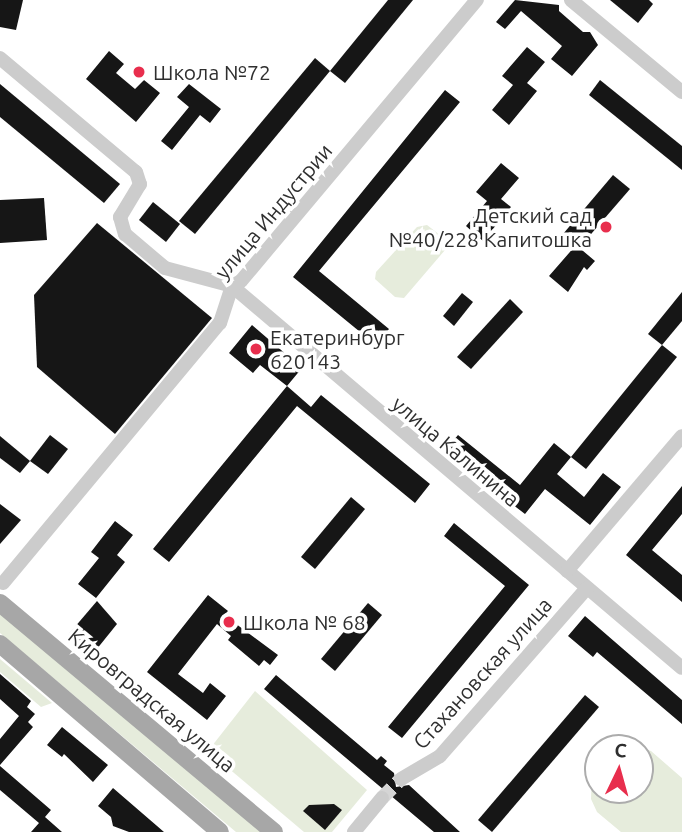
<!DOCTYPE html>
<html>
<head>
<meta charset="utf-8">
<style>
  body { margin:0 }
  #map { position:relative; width:682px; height:832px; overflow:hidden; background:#fff; font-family:Ubuntu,sans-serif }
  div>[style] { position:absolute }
  .green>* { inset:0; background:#e6ecdc }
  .building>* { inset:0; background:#161616 }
  .minor-tunnel>* { height:14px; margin-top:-7px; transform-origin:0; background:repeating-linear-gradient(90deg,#d5d5d5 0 14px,transparent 0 21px) }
  .minor>* { height:14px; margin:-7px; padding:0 7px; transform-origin:7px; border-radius:7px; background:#ccc }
  .major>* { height:18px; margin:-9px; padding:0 9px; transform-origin:9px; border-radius:9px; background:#a7a7a7 }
  .dots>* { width:19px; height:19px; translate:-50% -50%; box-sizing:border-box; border:4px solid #fff; border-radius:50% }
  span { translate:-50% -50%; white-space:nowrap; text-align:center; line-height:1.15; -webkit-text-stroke:7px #fff; paint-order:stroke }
  .poi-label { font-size:21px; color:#2f2f2f }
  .left { translate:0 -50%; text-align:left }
  .right { translate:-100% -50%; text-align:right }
  .street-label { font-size:21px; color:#2f2f2f }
  .north { position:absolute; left:584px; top:734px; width:70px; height:70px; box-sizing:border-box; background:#fff; border:2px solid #acacac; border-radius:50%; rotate:5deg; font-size:19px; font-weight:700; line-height:28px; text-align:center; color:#2f2f2f }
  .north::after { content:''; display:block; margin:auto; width:24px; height:32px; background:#e82e4d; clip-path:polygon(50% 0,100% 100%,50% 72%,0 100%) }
</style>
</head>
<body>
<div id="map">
  <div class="green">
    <div style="clip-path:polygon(427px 225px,445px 239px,445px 250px,404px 298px,395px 297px,375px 279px,376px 272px,417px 227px)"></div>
    <div style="clip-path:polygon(0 611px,262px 832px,236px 832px,0 633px)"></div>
    <div style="clip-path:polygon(0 659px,52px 703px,41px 707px,0 672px)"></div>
    <div style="clip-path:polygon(255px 691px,367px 790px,332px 832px,304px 832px,208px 751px)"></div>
    <div style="clip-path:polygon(637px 746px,651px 751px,682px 778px,682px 832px,621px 832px,597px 812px,591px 799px,592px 772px,598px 762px,598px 790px,640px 790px,640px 748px,618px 748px)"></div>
  </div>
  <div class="building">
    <div style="clip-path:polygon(0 0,23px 0,16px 30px,0 27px)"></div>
    <div style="clip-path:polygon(388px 0,413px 0,345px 83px,330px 71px)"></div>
    <div style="clip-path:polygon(515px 0,559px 5px,559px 11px,583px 32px,590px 32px,598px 45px,572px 76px,551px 59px,562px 46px,521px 11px,505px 29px,496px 22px)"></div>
    <div style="clip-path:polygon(610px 0,649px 0,653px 4px,638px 23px)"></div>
    <div style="clip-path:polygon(527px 47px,545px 62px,527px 83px,537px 91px,509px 125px,492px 110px,513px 85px,502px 76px)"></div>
    <div style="clip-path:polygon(109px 51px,124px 64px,116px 73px,135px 89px,144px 80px,160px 93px,136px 122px,86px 79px)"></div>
    <div style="clip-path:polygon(315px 58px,330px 71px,195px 234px,179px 221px)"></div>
    <div style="clip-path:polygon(600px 80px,682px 146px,682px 170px,589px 95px)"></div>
    <div style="clip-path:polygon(0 84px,120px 184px,104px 203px,0 117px)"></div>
    <div style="clip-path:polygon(189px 84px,221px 109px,210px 123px,200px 115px,172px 150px,161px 141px,189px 107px,177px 97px)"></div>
    <div style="clip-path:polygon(445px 90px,460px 102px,319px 271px,389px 329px,376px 345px,293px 277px)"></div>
    <div style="clip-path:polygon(501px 163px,519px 178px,501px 199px,511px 207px,483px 241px,466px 226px,487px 201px,476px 192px)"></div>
    <div style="clip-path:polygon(613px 175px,630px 189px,579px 248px,563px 234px)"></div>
    <div style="clip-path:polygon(44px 198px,47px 240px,0 243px,0 200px)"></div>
    <div style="clip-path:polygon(153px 202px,180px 224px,166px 242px,139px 220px)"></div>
    <div style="clip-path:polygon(97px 223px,212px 318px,115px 434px,37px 367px,34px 295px)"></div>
    <div style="clip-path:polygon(576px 245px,595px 261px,587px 270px,584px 267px,568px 292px,549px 276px)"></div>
    <div style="clip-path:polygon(682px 292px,682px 321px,662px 345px,648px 334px)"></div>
    <div style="clip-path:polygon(462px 293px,473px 302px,454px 326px,443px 316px)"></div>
    <div style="clip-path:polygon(510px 299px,523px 312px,471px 369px,457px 357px)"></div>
    <div style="clip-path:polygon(252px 325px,302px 368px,287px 386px,260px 365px,253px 373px,229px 353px)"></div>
    <div style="clip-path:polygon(662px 345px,677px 357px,586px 469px,571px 457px)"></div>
    <div style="clip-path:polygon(287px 386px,311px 407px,321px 395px,430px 484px,415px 503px,297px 406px,169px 562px,153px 549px)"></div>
    <div style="clip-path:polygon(50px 435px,68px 449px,48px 474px,30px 461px)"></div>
    <div style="clip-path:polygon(458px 435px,520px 485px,554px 443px,571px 457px,557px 474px,584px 497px,603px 473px,621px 487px,590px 525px,545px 489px,525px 514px,444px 452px)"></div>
    <div style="clip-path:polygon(0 436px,30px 461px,20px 473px,0 458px)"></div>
    <div style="clip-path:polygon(682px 486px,682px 514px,652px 550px,682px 575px,682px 602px,626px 555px)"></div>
    <div style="clip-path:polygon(351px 497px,365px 509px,315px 569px,301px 557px)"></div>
    <div style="clip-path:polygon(0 504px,21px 520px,0 544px)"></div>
    <div style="clip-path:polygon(115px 521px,133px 535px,117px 555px,125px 562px,96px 598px,78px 584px,99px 558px,91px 552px)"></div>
    <div style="clip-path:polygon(454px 523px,529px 585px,402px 738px,388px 727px,505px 586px,444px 536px)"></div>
    <div style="clip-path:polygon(208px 595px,228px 611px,224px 615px,278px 655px,270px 665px,264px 660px,259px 666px,228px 640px,231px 636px,217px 624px,178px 674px,203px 693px,210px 683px,226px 696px,207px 720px,147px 672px)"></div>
    <div style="clip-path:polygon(97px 601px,117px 624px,92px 655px,68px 635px)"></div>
    <div style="clip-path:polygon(368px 603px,382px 615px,335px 671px,321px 659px)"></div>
    <div style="clip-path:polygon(585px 616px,682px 700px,682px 724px,597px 652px,593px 657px,568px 636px)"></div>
    <div style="clip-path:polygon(0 674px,31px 701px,27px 707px,35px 714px,28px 722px,33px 727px,0 765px,0 739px,19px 716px,0 699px)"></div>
    <div style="clip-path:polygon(276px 675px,377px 760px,381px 756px,387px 761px,384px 765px,394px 773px,396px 787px,409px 785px,460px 832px,434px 832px,264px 689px)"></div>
    <div style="clip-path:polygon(585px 695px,599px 707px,492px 832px,478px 820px)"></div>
    <div style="clip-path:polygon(62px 727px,108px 765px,93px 782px,64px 754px,62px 757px,47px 745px)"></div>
    <div style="clip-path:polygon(0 766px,51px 810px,45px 817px,62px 832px,31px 832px,39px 823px,0 790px)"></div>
    <div style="clip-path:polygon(113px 788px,164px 832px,129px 832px,113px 826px,111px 817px,98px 806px)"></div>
    <div style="clip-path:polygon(334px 804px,342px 810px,325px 830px,303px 811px,309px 805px)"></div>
  </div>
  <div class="minor-tunnel">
    <div style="left:382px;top:798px;width:27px;rotate:-45deg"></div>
  </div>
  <div class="minor">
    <div style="left:571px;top:0;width:144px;rotate:39.7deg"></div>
    <div style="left:0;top:58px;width:177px;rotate:40deg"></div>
    <div style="left:136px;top:172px;width:13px;rotate:72deg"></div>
    <div style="left:140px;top:184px;width:39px;rotate:121deg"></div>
    <div style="left:120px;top:217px;width:18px;rotate:74deg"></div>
    <div style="left:125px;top:234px;width:52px;rotate:40.4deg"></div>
    <div style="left:165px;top:268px;width:69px;rotate:15deg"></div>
    <div style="left:232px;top:286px;width:590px;rotate:40.33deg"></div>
    <div style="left:567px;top:571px;width:177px;rotate:-49.6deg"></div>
    <div style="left:3px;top:583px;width:339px;rotate:-50.2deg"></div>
    <div style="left:220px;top:323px;width:39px;rotate:-72deg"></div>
    <div style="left:232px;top:286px;width:10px;rotate:-29deg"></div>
    <div style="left:241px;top:281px;width:367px;rotate:-50deg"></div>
    <div style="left:401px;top:779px;width:45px;rotate:-30.5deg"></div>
    <div style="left:440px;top:756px;width:223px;rotate:-48.8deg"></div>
    <div style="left:354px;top:832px;width:44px;rotate:-50.5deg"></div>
  </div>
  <div class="major">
    <div style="left:0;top:603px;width:357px;rotate:39.9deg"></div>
    <div style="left:0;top:644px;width:289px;rotate:40.5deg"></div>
  </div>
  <div class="dots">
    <div style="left:139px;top:72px;background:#e82e4d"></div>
    <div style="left:606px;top:227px;background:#e82e4d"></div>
    <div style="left:256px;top:349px;background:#e82e4d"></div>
    <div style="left:229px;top:622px;background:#e82e4d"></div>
  </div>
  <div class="poi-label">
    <span class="left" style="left:153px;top:72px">Школа №72</span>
    <span class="right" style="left:592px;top:227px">Детский сад<br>№40/228 Капитошка</span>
    <span class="left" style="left:270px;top:349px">Екатеринбург<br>620143</span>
    <span class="left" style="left:243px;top:622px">Школа № 68</span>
  </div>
  <div class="street-label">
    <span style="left:273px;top:211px;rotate:-50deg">улица Индустрии</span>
    <span style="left:456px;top:451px;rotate:40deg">улица Калинина</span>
    <span style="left:482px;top:673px;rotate:-48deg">Стахановская улица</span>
    <span style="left:152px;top:700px;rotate:40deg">Кировградская улица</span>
  </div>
  <div class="north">С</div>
</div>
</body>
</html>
